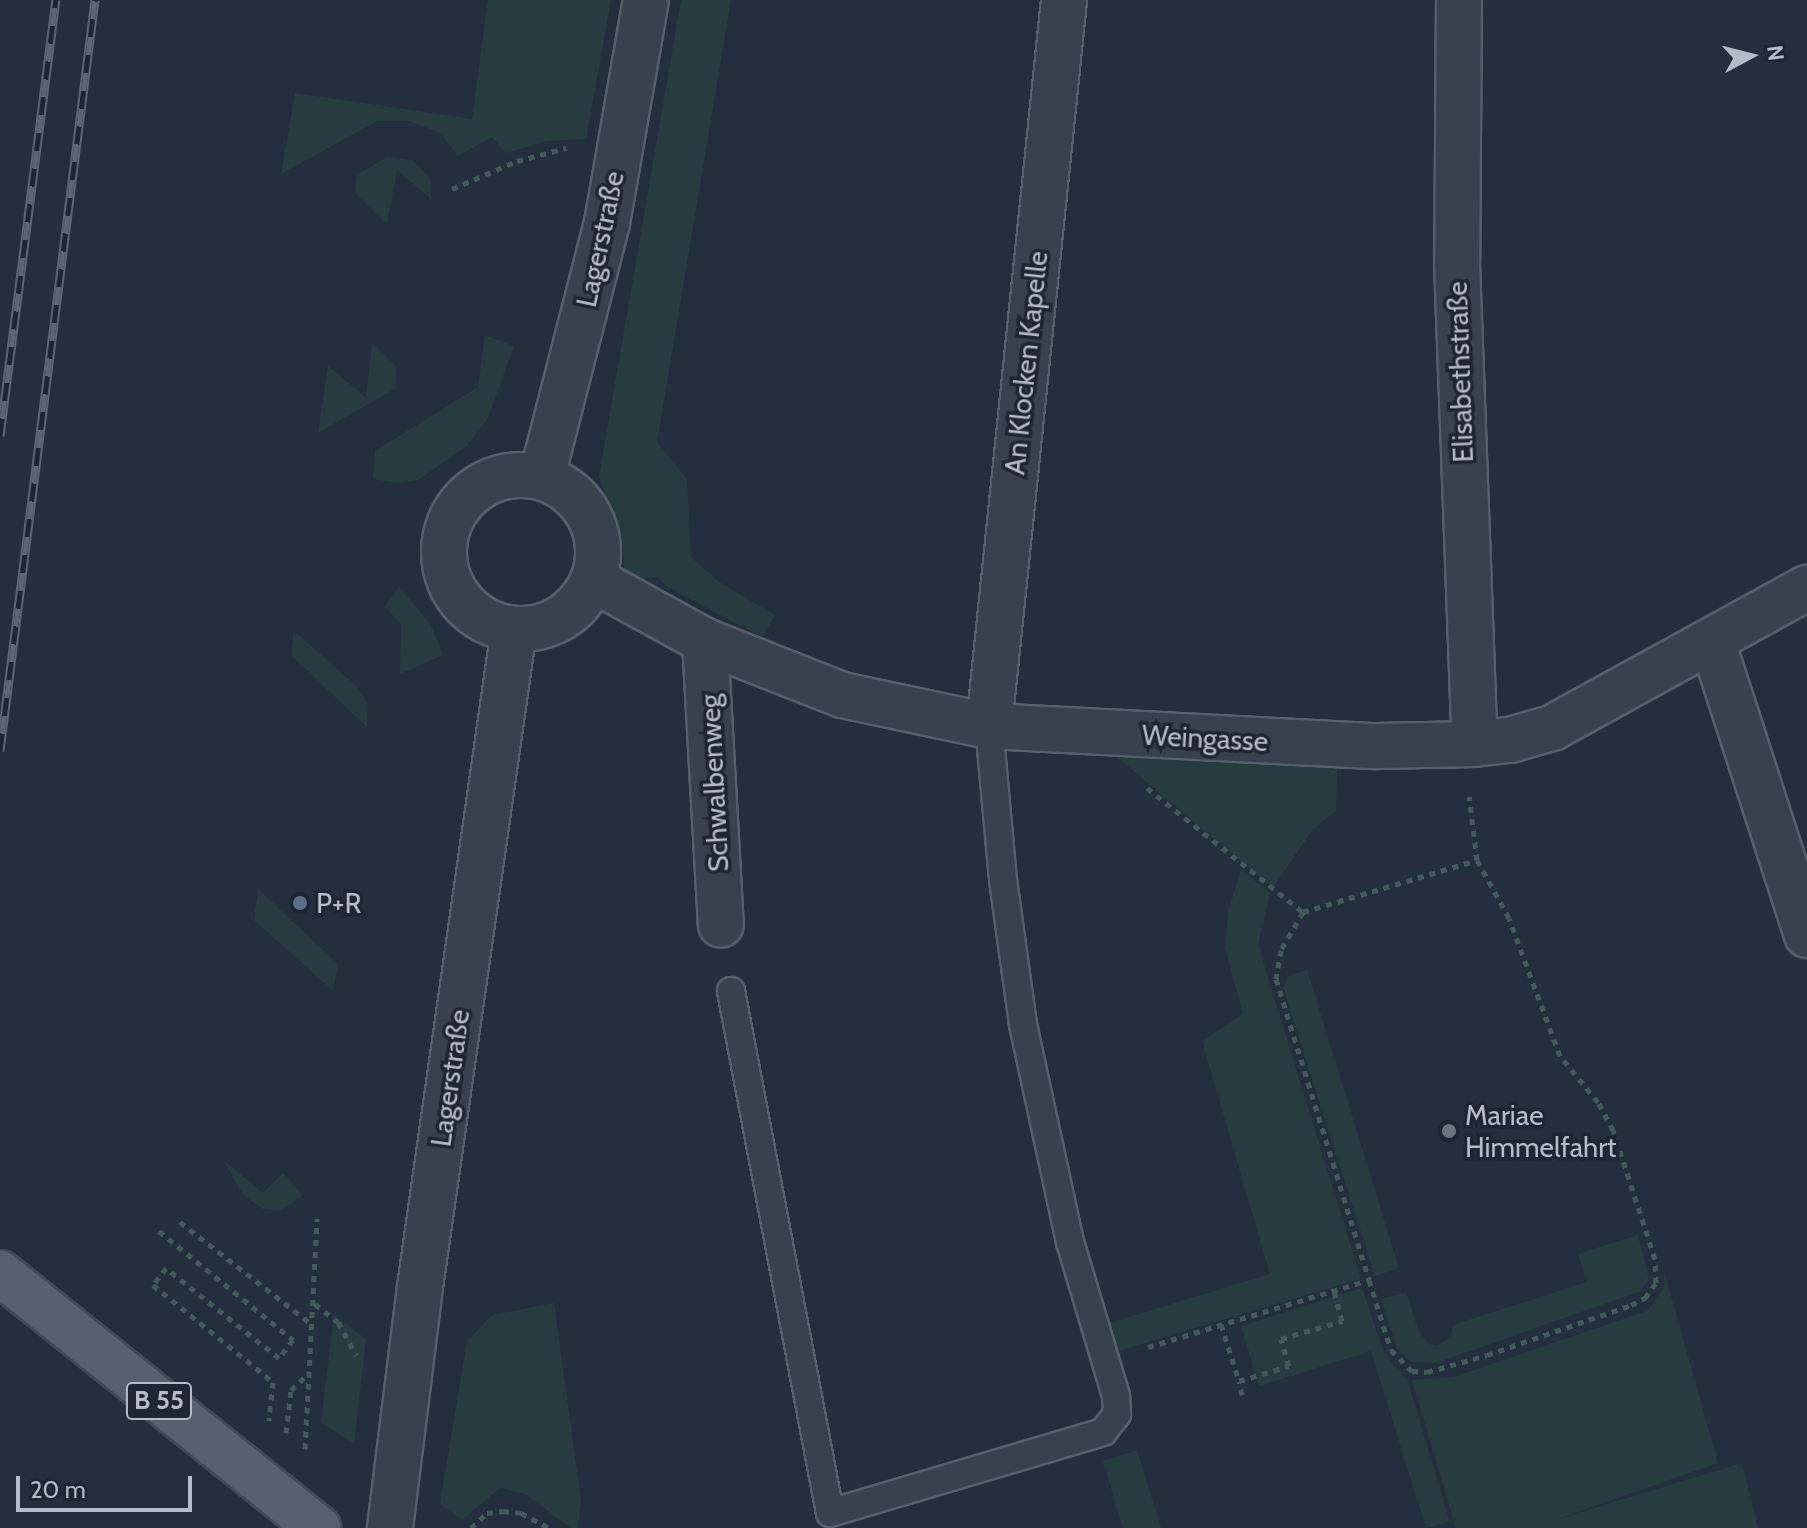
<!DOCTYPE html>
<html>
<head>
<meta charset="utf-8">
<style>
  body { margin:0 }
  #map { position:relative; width:1807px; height:1528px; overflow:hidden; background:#242f3e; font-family:Cabin,sans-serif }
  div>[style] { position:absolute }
  .green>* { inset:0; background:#263c3f }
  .path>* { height:5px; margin-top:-2.5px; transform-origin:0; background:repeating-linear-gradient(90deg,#44595c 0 6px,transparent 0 12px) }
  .roads { filter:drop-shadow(2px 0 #565f6c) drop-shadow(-2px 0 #565f6c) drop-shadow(0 2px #565f6c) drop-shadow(0 -2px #565f6c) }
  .lane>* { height:26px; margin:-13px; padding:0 13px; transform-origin:13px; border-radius:13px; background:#38414e }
  .street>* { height:44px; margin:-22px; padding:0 22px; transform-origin:22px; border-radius:22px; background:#38414e }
  .street>.ring { margin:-22px; padding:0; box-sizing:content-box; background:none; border:44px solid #38414e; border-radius:50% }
  .rail>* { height:9px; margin-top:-4.5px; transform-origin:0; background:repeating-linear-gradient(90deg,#1d2633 0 18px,#5a6575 0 36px); box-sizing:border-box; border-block:2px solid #5a6575 }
  .bridges { filter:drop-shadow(2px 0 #414a57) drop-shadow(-2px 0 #414a57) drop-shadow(0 2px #414a57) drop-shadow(0 -2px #414a57) }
  .primary-bridge>* { height:44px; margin:-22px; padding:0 22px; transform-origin:22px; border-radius:22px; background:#56606e }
  .dots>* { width:22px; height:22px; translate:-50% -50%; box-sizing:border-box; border:4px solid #1d2633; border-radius:50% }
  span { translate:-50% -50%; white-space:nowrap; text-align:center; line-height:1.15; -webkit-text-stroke:7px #1d2633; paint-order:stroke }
  .shield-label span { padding:2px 6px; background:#1d2633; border:2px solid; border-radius:6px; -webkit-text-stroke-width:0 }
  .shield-label { font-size:26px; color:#b4bcc9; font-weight:700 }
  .street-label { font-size:28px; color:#b4bcc9 }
  .poi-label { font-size:28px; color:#b4bcc9 }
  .left { translate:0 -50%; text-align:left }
  .north { position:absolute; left:1711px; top:16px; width:80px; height:80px; -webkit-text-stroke:6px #1d2633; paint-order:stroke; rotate:83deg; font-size:22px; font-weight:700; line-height:32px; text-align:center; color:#b4bcc9 }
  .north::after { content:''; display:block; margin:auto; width:28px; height:36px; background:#b4bcc9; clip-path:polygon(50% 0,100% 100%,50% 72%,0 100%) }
  .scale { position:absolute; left:16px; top:1476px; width:176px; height:36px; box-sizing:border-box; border:4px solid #b4bcc9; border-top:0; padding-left:10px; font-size:24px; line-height:28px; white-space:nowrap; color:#b4bcc9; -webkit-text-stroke:6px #1d2633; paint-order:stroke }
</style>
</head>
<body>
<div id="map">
  <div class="green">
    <div style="clip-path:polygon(488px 0,611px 0,586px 139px,547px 141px,506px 153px,492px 137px,458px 156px,440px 133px,409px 121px,377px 121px,281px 174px,295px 93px,472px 119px)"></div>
    <div style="clip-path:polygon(681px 0,731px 0,657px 442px,687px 479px,691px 557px,719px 582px,775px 615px,762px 637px,667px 587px,658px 577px,625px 580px,622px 543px,599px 477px)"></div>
    <div style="clip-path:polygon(387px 157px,412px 160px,430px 178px,431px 199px,397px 170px,387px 224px,355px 192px,357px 175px)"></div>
    <div style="clip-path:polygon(485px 335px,514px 346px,487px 420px,467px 446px,418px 480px,397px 483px,373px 479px,375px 451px,478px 387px)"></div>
    <div style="clip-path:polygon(372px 343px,397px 368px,395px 389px,318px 433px,328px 366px,366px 398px)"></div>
    <div style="clip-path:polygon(399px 587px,430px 623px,443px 655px,400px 674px,401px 624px,385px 607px)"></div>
    <div style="clip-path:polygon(294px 631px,355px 685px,368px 705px,367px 727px,291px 655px)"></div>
    <div style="clip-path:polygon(1106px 748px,1337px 762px,1336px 811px,1313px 829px,1273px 888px)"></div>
    <div style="clip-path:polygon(1241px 869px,1270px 893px,1258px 945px,1361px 1279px,1111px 1353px,1103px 1325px,1270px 1274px,1202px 1041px,1243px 1014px,1225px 948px,1228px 912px)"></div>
    <div style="clip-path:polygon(258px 889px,338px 964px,333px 991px,254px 920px)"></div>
    <div style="clip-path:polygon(1307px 970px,1399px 1268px,1375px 1276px,1283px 988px,1289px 976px)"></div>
    <div style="clip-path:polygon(224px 1161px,263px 1193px,283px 1173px,303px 1195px,280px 1211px,263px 1209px,243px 1195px)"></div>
    <div style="clip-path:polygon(1638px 1235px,1649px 1279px,1641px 1291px,1436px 1363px,1411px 1362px,1397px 1348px,1381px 1299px,1406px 1292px,1420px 1335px,1429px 1344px,1437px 1346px,1450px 1337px,1453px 1325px,1587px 1282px,1578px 1254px)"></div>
    <div style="clip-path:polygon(1664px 1271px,1718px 1463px,1555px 1520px,1742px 1463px,1758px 1528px,1456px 1528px,1412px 1380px,1454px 1377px,1647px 1311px,1664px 1288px)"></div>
    <div style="clip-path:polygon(1362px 1288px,1384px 1353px,1407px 1379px,1450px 1522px,1426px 1528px,1371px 1351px,1259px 1386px,1241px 1326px)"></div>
    <div style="clip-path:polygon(554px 1303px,581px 1501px,578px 1528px,570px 1528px,526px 1494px,500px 1488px,461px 1520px,440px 1503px,467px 1341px,492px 1315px)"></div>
    <div style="clip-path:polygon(334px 1315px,366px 1339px,354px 1444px,321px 1422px)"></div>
    <div style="clip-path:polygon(1137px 1450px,1161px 1528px,1123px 1528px,1103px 1461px)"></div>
  </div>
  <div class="path">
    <div style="left:452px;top:189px;width:71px;rotate:-23.3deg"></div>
    <div style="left:517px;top:161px;width:51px;rotate:-14.9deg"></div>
    <div style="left:1147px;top:788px;width:199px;rotate:38.5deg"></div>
    <div style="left:1303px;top:912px;width:182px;rotate:-16.6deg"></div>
    <div style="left:1477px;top:860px;width:64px;rotate:-97.1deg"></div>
    <div style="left:1303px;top:912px;width:44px;rotate:120.1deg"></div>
    <div style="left:1281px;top:950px;width:29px;rotate:100deg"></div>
    <div style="left:1276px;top:979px;width:315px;rotate:72.8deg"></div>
    <div style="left:180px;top:1222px;width:168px;rotate:37.8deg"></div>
    <div style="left:159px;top:1231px;width:173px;rotate:39.1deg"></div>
    <div style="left:293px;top:1340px;width:23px;rotate:128deg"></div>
    <div style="left:279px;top:1358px;width:144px;rotate:-141.5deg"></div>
    <div style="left:166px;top:1268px;width:21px;rotate:127deg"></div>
    <div style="left:153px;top:1285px;width:154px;rotate:38.9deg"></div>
    <div style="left:273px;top:1382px;width:39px;rotate:96deg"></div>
    <div style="left:315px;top:1304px;width:29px;rotate:38deg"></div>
    <div style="left:338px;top:1322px;width:38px;rotate:61deg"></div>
    <div style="left:1221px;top:1324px;width:60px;rotate:72.5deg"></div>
    <div style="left:1148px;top:1347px;width:231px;rotate:-16.9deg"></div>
    <div style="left:1369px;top:1280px;width:73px;rotate:72.6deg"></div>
    <div style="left:1391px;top:1350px;width:30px;rotate:45deg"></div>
    <div style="left:1412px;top:1371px;width:15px;rotate:4deg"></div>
    <div style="left:1427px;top:1372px;width:62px;rotate:-15.8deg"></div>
    <div style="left:1487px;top:1355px;width:152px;rotate:-19.1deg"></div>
    <div style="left:1631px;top:1305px;width:16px;rotate:-27deg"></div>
    <div style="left:1645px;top:1298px;width:19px;rotate:-54deg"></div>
    <div style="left:1656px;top:1283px;width:24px;rotate:-92deg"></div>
    <div style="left:1655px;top:1259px;width:136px;rotate:-108deg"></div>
    <div style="left:1613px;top:1130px;width:32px;rotate:-118deg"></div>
    <div style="left:1598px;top:1102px;width:60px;rotate:-129.6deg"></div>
    <div style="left:1560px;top:1056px;width:147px;rotate:-110.3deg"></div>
    <div style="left:1509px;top:918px;width:66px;rotate:-118.9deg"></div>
    <div style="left:1242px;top:1395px;width:14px;rotate:-102deg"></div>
    <div style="left:1239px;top:1381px;width:52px;rotate:-16.7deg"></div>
    <div style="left:1289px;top:1366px;width:28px;rotate:-107deg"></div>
    <div style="left:1281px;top:1339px;width:64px;rotate:-16.4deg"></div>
    <div style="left:1342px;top:1321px;width:31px;rotate:-105deg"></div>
    <div style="left:286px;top:1433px;width:43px;rotate:-83.4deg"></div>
    <div style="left:291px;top:1390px;width:26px;rotate:-43deg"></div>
    <div style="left:305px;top:1449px;width:231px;rotate:-87deg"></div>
    <div style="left:471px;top:1528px;width:22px;rotate:-43deg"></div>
    <div style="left:487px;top:1513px;width:16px;rotate:-7deg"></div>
    <div style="left:503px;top:1511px;width:18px;rotate:6deg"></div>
    <div style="left:521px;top:1513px;width:32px;rotate:28deg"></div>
  </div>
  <div class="roads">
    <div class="lane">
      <div style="left:731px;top:991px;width:531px;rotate:79.26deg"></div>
      <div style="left:830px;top:1513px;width:285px;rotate:-16.5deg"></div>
      <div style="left:1103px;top:1432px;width:23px;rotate:-52deg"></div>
      <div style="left:1117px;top:1414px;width:18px;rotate:-93deg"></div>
      <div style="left:1116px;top:1396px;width:161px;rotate:-106.6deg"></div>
      <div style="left:1070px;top:1242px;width:223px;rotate:-102.2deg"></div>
      <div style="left:1023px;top:1024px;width:145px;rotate:-97.9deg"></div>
      <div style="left:1003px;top:880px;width:155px;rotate:-95.2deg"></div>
    </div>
    <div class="street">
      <div style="left:1459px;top:0;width:263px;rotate:90.4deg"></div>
      <div style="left:1457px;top:263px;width:481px;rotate:87.9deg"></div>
      <div class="ring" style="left:444px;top:475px;width:110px;height:110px"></div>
      <div style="left:542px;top:476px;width:261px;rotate:-75.6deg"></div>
      <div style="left:607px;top:223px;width:226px;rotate:-80.1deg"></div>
      <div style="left:594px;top:580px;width:127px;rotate:28.8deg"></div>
      <div style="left:705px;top:641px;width:147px;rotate:21.5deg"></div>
      <div style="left:842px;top:695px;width:150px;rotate:11.9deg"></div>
      <div style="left:989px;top:726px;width:388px;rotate:3deg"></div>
      <div style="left:1376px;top:746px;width:99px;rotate:-1.2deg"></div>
      <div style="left:1475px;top:744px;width:35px;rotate:-7deg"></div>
      <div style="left:1510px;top:740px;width:44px;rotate:-15.9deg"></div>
      <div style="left:1552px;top:728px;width:291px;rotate:-28.8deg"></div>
      <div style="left:705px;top:641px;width:284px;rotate:86.8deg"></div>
      <div style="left:1712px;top:641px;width:309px;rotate:72.1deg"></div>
      <div style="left:989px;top:726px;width:730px;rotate:-84.1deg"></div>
      <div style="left:390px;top:1528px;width:243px;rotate:-82.9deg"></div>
      <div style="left:420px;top:1287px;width:665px;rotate:-81.87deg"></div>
    </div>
  </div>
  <div class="rail">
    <div style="left:0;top:436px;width:440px;rotate:-82.7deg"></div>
    <div style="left:0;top:751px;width:757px;rotate:-82.79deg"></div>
  </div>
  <div class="bridges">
    <div class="primary-bridge">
      <div style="left:0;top:1273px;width:408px;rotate:38.7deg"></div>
    </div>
  </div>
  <div class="dots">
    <div style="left:300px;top:903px;background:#5c6f8a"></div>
    <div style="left:1449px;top:1131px;background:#6b7280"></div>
  </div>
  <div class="shield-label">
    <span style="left:159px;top:1401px">B 55</span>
  </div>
  <div class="street-label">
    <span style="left:600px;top:239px;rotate:-78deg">Lagerstraße</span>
    <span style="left:1026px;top:363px;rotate:-84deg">An Klocken Kapelle</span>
    <span style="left:1460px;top:372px;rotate:-92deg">Elisabethstraße</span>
    <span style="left:1205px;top:738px;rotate:3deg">Weingasse</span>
    <span style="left:714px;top:783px;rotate:-93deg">Schwalbenweg</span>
    <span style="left:450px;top:1078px;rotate:-82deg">Lagerstraße</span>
  </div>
  <div class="poi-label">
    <span class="left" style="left:316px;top:903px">P+R</span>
    <span class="left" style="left:1465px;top:1131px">Mariae<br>Himmelfahrt</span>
  </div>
  <div class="north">N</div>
  <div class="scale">20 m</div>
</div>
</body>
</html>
